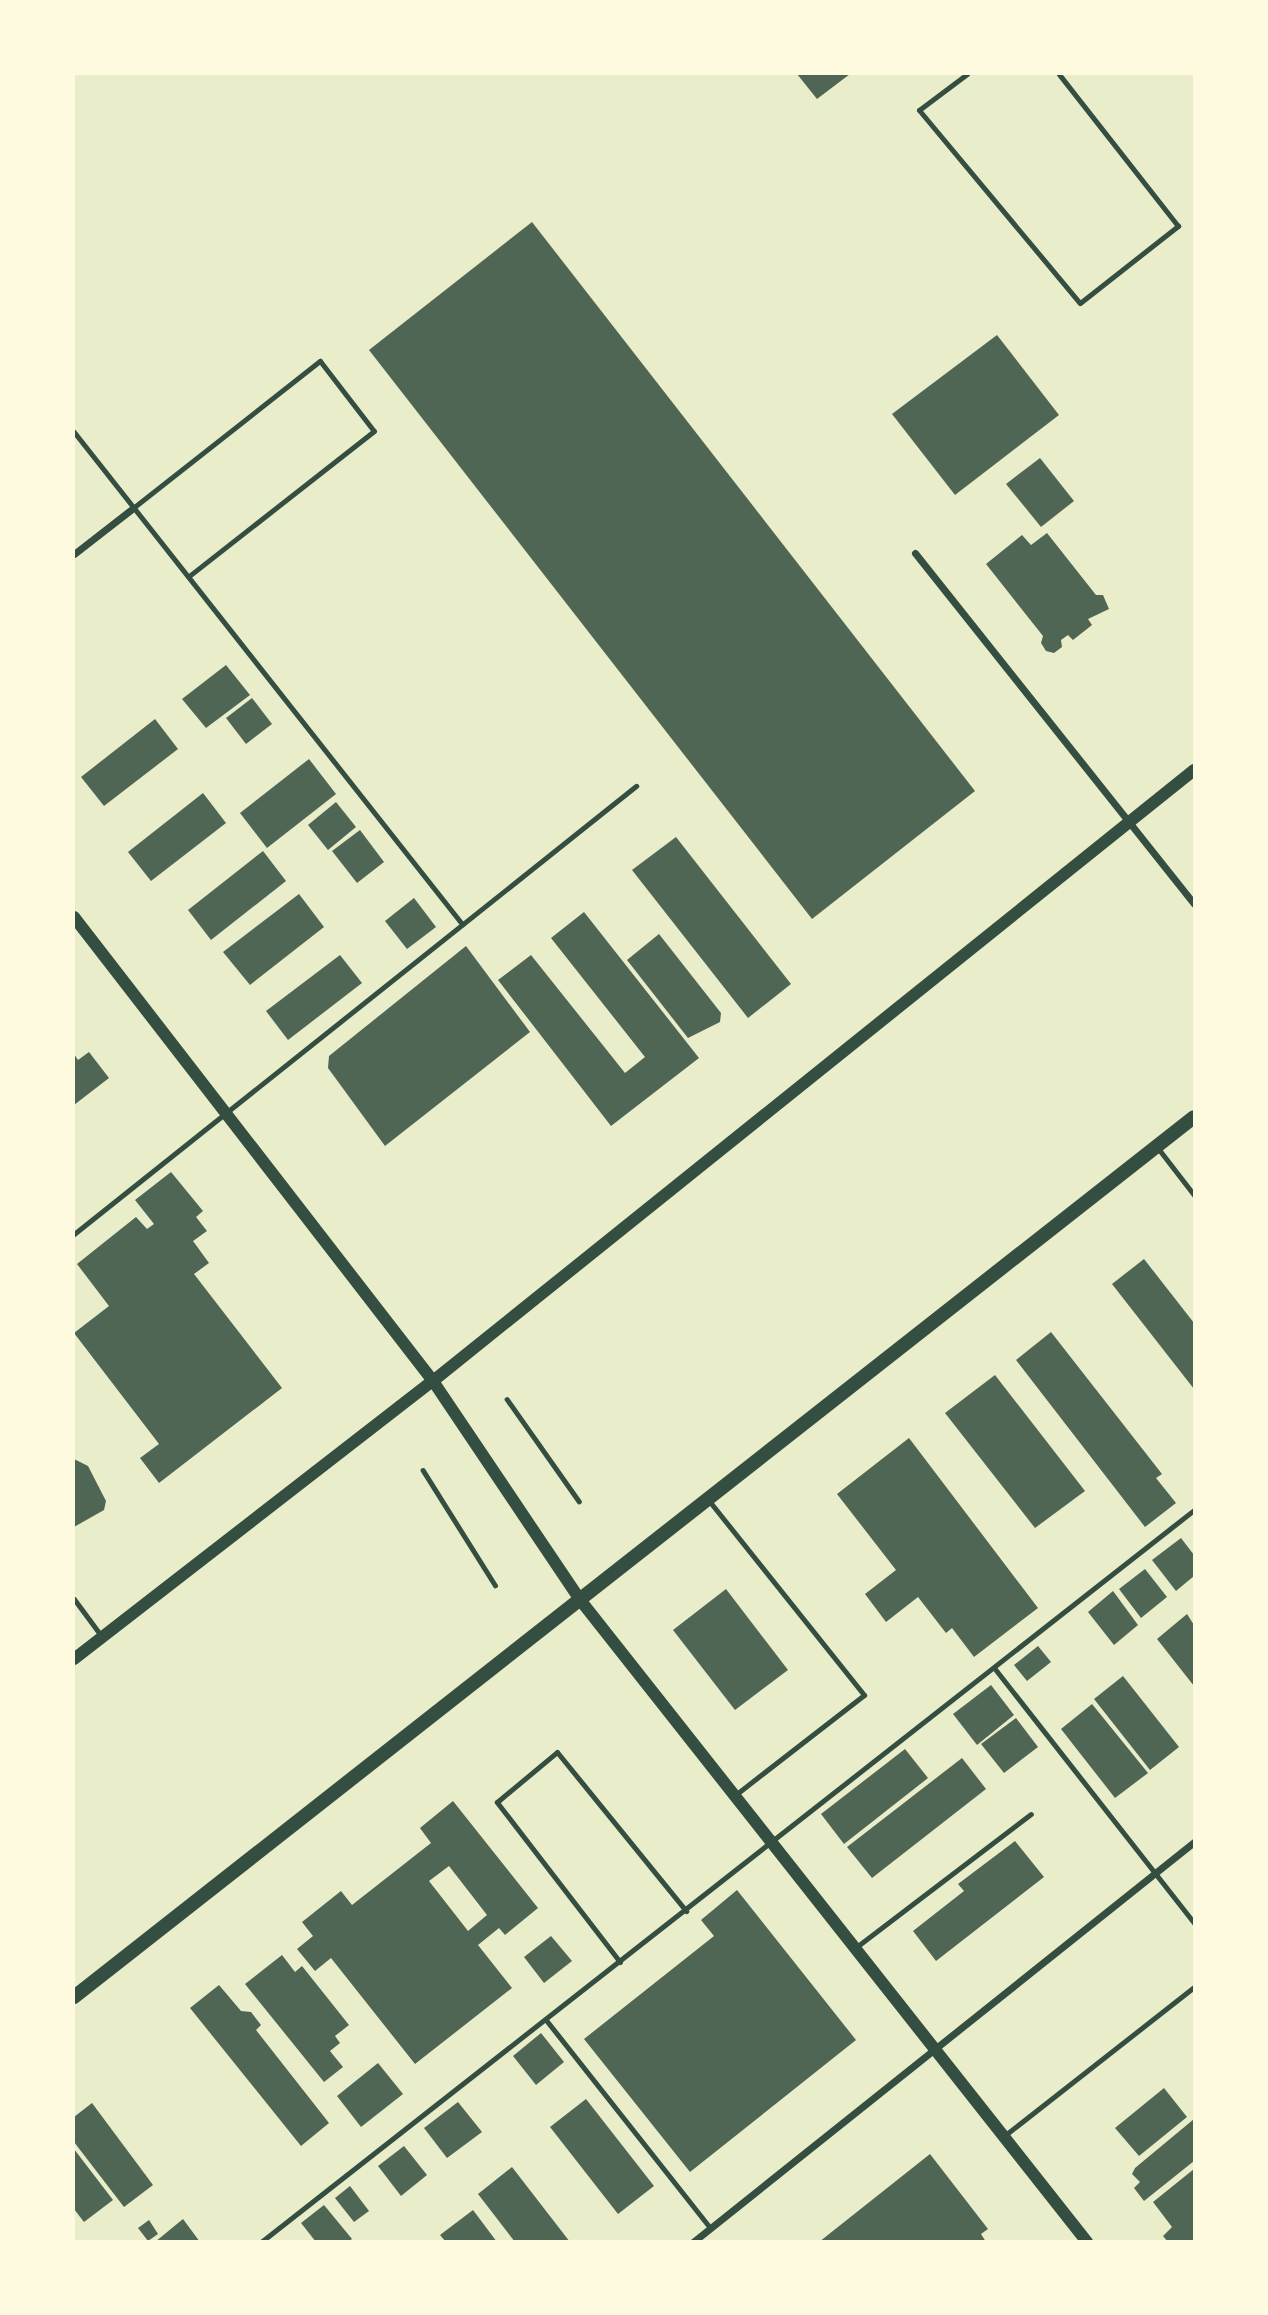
<!DOCTYPE html>
<html>
<head>
<meta charset="utf-8">
<style>
  body { margin:0 }
  #map { position:relative; width:1268px; height:2315px; overflow:hidden; background:#e9edc9; font-family:"Space Grotesk",sans-serif }
  div>[style] { position:absolute }
  .building>* { inset:0; background:#4f6655 }
  .path>* { height:4.5px; margin:-2.25px; padding:0 2.25px; transform-origin:2.25px; border-radius:2.25px; background:#344e41 }
  .service>* { height:5px; margin:-2.5px; padding:0 2.5px; transform-origin:2.5px; border-radius:2.5px; background:#344e41 }
  .minor>* { height:7px; margin:-3.5px; padding:0 3.5px; transform-origin:3.5px; border-radius:3.5px; background:#344e41 }
  .tertiary>* { height:12px; margin:-6px; padding:0 6px; transform-origin:6px; border-radius:6px; background:#344e41 }
  .secondary>* { height:14px; margin:-7px; padding:0 7px; transform-origin:7px; border-radius:7px; background:#344e41 }
  span { translate:-50% -50%; white-space:nowrap; text-align:center; line-height:1.15; -webkit-text-stroke:7px #fefae0; paint-order:stroke }
  .frame { position:absolute; inset:0; border:75px solid #fefae0; pointer-events:none }
</style>
</head>
<body>
<div id="map">
  <div class="building">
    <div style="clip-path:polygon(797px 74px,850px 74px,817px 99px)"></div>
    <div style="clip-path:polygon(532px 222px,975px 791px,812px 919px,369px 350px)"></div>
    <div style="clip-path:polygon(997px 335px,1059px 415px,955px 495px,892px 414px)"></div>
    <div style="clip-path:polygon(1040px 458px,1074px 501px,1041px 527px,1006px 484px)"></div>
    <div style="clip-path:polygon(1047px 533px,1096px 595px,1103px 595px,1109px 609px,1088px 619px,1092px 625px,1073px 640px,1068px 635px,1061px 640px,1062px 647px,1054px 653px,1046px 651px,1041px 643px,1043px 636px,986px 564px,1022px 535px,1031px 545px)"></div>
    <div style="clip-path:polygon(226px 665px,250px 695px,206px 728px,182px 699px)"></div>
    <div style="clip-path:polygon(252px 698px,272px 724px,246px 744px,226px 718px)"></div>
    <div style="clip-path:polygon(155px 719px,178px 749px,104px 806px,81px 777px)"></div>
    <div style="clip-path:polygon(309px 759px,336px 794px,267px 848px,240px 813px)"></div>
    <div style="clip-path:polygon(203px 793px,226px 823px,151px 881px,128px 852px)"></div>
    <div style="clip-path:polygon(336px 802px,356px 827px,328px 850px,308px 825px)"></div>
    <div style="clip-path:polygon(360px 830px,384px 862px,357px 883px,332px 851px)"></div>
    <div style="clip-path:polygon(676px 837px,791px 984px,748px 1018px,632px 870px)"></div>
    <div style="clip-path:polygon(263px 851px,286px 881px,211px 940px,188px 910px)"></div>
    <div style="clip-path:polygon(299px 894px,324px 927px,250px 985px,223px 952px)"></div>
    <div style="clip-path:polygon(414px 898px,436px 927px,407px 949px,385px 921px)"></div>
    <div style="clip-path:polygon(584px 912px,699px 1058px,611px 1126px,498px 980px,531px 955px,625px 1073px,645px 1057px,551px 938px)"></div>
    <div style="clip-path:polygon(659px 934px,721px 1013px,720px 1022px,688px 1038px,627px 960px)"></div>
    <div style="clip-path:polygon(466px 946px,530px 1032px,385px 1146px,328px 1068px,329px 1056px)"></div>
    <div style="clip-path:polygon(340px 955px,362px 983px,288px 1040px,266px 1011px)"></div>
    <div style="clip-path:polygon(89px 1052px,109px 1078px,74px 1105px,74px 1054px,78px 1060px)"></div>
    <div style="clip-path:polygon(171px 1172px,203px 1211px,196px 1217px,207px 1231px,193px 1241px,209px 1263px,194px 1274px,282px 1388px,159px 1483px,140px 1458px,159px 1444px,74px 1333px,109px 1306px,77px 1264px,136px 1217px,147px 1229px,154px 1224px,135px 1200px)"></div>
    <div style="clip-path:polygon(1144px 1259px,1194px 1323px,1194px 1389px,1112px 1284px)"></div>
    <div style="clip-path:polygon(1051px 1332px,1162px 1474px,1156px 1478px,1176px 1503px,1145px 1527px,1016px 1360px)"></div>
    <div style="clip-path:polygon(995px 1375px,1085px 1491px,1035px 1528px,945px 1413px)"></div>
    <div style="clip-path:polygon(909px 1438px,1038px 1608px,974px 1657px,952px 1628px,946px 1633px,918px 1597px,886px 1622px,865px 1594px,896px 1570px,837px 1494px)"></div>
    <div style="clip-path:polygon(74px 1459px,88px 1466px,106px 1501px,104px 1510px,74px 1527px)"></div>
    <div style="clip-path:polygon(1181px 1538px,1194px 1555px,1194px 1576px,1176px 1591px,1152px 1560px)"></div>
    <div style="clip-path:polygon(1145px 1569px,1167px 1597px,1141px 1618px,1119px 1589px)"></div>
    <div style="clip-path:polygon(726px 1589px,788px 1670px,735px 1710px,673px 1630px)"></div>
    <div style="clip-path:polygon(1113px 1591px,1138px 1625px,1114px 1645px,1088px 1612px)"></div>
    <div style="clip-path:polygon(1187px 1614px,1194px 1625px,1194px 1686px,1157px 1639px)"></div>
    <div style="clip-path:polygon(1038px 1646px,1051px 1662px,1027px 1681px,1014px 1665px)"></div>
    <div style="clip-path:polygon(1123px 1676px,1179px 1747px,1150px 1770px,1094px 1699px)"></div>
    <div style="clip-path:polygon(991px 1685px,1014px 1715px,977px 1745px,953px 1714px)"></div>
    <div style="clip-path:polygon(1092px 1704px,1148px 1773px,1115px 1798px,1061px 1729px)"></div>
    <div style="clip-path:polygon(1016px 1718px,1038px 1747px,1004px 1773px,981px 1744px)"></div>
    <div style="clip-path:polygon(905px 1749px,928px 1778px,844px 1844px,821px 1814px)"></div>
    <div style="clip-path:polygon(962px 1758px,986px 1789px,872px 1878px,847px 1847px)"></div>
    <div style="clip-path:polygon(evenodd,453px 1801px,538px 1908px,505px 1935px,499px 1928px,478px 1945px,512px 1988px,415px 2064px,331px 1958px,315px 1971px,297px 1949px,313px 1936px,302px 1922px,341px 1891px,352px 1905px,431px 1843px,420px 1828px,453px 1801px,449px 1866px,487px 1915px,468px 1931px,429px 1881px,449px 1866px)"></div>
    <div style="clip-path:polygon(1015px 1841px,1044px 1877px,936px 1961px,913px 1931px,964px 1891px,958px 1884px)"></div>
    <div style="clip-path:polygon(737px 1890px,856px 2040px,690px 2172px,584px 2039px,714px 1936px,701px 1920px)"></div>
    <div style="clip-path:polygon(551px 1936px,572px 1961px,544px 1983px,524px 1957px)"></div>
    <div style="clip-path:polygon(282px 1955px,295px 1972px,302px 1966px,349px 2025px,335px 2036px,340px 2043px,330px 2051px,343px 2067px,324px 2082px,245px 1984px)"></div>
    <div style="clip-path:polygon(219px 1985px,241px 2011px,251px 2012px,261px 2025px,256px 2030px,329px 2123px,301px 2146px,190px 2008px)"></div>
    <div style="clip-path:polygon(541px 2033px,564px 2062px,536px 2085px,513px 2056px)"></div>
    <div style="clip-path:polygon(378px 2063px,403px 2094px,361px 2127px,337px 2096px)"></div>
    <div style="clip-path:polygon(1164px 2088px,1187px 2117px,1139px 2156px,1115px 2128px)"></div>
    <div style="clip-path:polygon(586px 2099px,654px 2186px,618px 2214px,550px 2127px)"></div>
    <div style="clip-path:polygon(458px 2102px,482px 2132px,447px 2158px,424px 2128px)"></div>
    <div style="clip-path:polygon(92px 2103px,153px 2185px,124px 2207px,74px 2142px,74px 2117px)"></div>
    <div style="clip-path:polygon(1194px 2119px,1194px 2161px,1144px 2201px,1134px 2188px,1140px 2182px,1132px 2174px,1135px 2168px)"></div>
    <div style="clip-path:polygon(404px 2146px,427px 2175px,401px 2196px,378px 2166px)"></div>
    <div style="clip-path:polygon(74px 2149px,113px 2200px,84px 2222px,74px 2209px)"></div>
    <div style="clip-path:polygon(930px 2154px,988px 2229px,981px 2234px,986px 2242px,819px 2242px)"></div>
    <div style="clip-path:polygon(512px 2167px,570px 2242px,515px 2242px,478px 2194px)"></div>
    <div style="clip-path:polygon(1194px 2169px,1194px 2242px,1168px 2242px,1163px 2236px,1172px 2227px,1153px 2202px)"></div>
    <div style="clip-path:polygon(350px 2186px,369px 2211px,354px 2222px,335px 2198px)"></div>
    <div style="clip-path:polygon(324px 2205px,352px 2239px,348px 2242px,316px 2242px,301px 2223px)"></div>
    <div style="clip-path:polygon(473px 2210px,497px 2242px,446px 2242px,440px 2235px)"></div>
    <div style="clip-path:polygon(183px 2219px,200px 2242px,155px 2242px)"></div>
    <div style="clip-path:polygon(149px 2220px,158px 2234px,148px 2241px,138px 2228px)"></div>
  </div>
  <div class="path">
    <div style="left:507px;top:1399px;width:125px;rotate:54.8deg"></div>
    <div style="left:423px;top:1470px;width:136px;rotate:57.9deg"></div>
  </div>
  <div class="service">
    <div style="left:967px;top:74px;width:60px;rotate:143.1deg"></div>
    <div style="left:919px;top:110px;width:251px;rotate:50.2deg"></div>
    <div style="left:1080px;top:303px;width:125px;rotate:-38.2deg"></div>
    <div style="left:1178px;top:226px;width:193px;rotate:-128.1deg"></div>
    <div style="left:74px;top:432px;width:627px;rotate:51.74deg"></div>
    <div style="left:133px;top:508px;width:238px;rotate:-38.2deg"></div>
    <div style="left:320px;top:361px;width:88px;rotate:52.4deg"></div>
    <div style="left:374px;top:431px;width:236px;rotate:141.9deg"></div>
    <div style="left:1157px;top:1147px;width:61px;rotate:52.4deg"></div>
    <div style="left:74px;top:1234px;width:719px;rotate:-38.56deg"></div>
    <div style="left:710px;top:1502px;width:247px;rotate:51.4deg"></div>
    <div style="left:864px;top:1695px;width:163px;rotate:142.2deg"></div>
    <div style="left:74px;top:1599px;width:47px;rotate:53.6deg"></div>
    <div style="left:995px;top:1669px;width:323px;rotate:51.9deg"></div>
    <div style="left:855px;top:1948px;width:221px;rotate:-37.3deg"></div>
    <div style="left:620px;top:1962px;width:202px;rotate:-127.6deg"></div>
    <div style="left:497px;top:1802px;width:78px;rotate:-39.8deg"></div>
    <div style="left:557px;top:1752px;width:205px;rotate:50.9deg"></div>
    <div style="left:546px;top:2020px;width:265px;rotate:51.7deg"></div>
    <div style="left:1004px;top:2136px;width:241px;rotate:-38.1deg"></div>
    <div style="left:261px;top:2242px;width:1186px;rotate:-38.12deg"></div>
  </div>
  <div class="minor">
    <div style="left:915px;top:553px;width:448px;rotate:51.5deg"></div>
    <div style="left:74px;top:554px;width:75px;rotate:-37.9deg"></div>
    <div style="left:693px;top:2242px;width:641px;rotate:-38.6deg"></div>
  </div>
  <div class="tertiary">
    <div style="left:74px;top:917px;width:587px;rotate:52.27deg"></div>
    <div style="left:433px;top:1381px;width:265px;rotate:56.1deg"></div>
    <div style="left:581px;top:1601px;width:817px;rotate:51.71deg"></div>
    <div style="left:74px;top:1659px;width:454px;rotate:-37.8deg"></div>
    <div style="left:433px;top:1381px;width:976px;rotate:-38.76deg"></div>
  </div>
  <div class="secondary">
    <div style="left:74px;top:1997px;width:1424px;rotate:-38.16deg"></div>
  </div>
  <div class="frame"></div>
</div>
</body>
</html>
